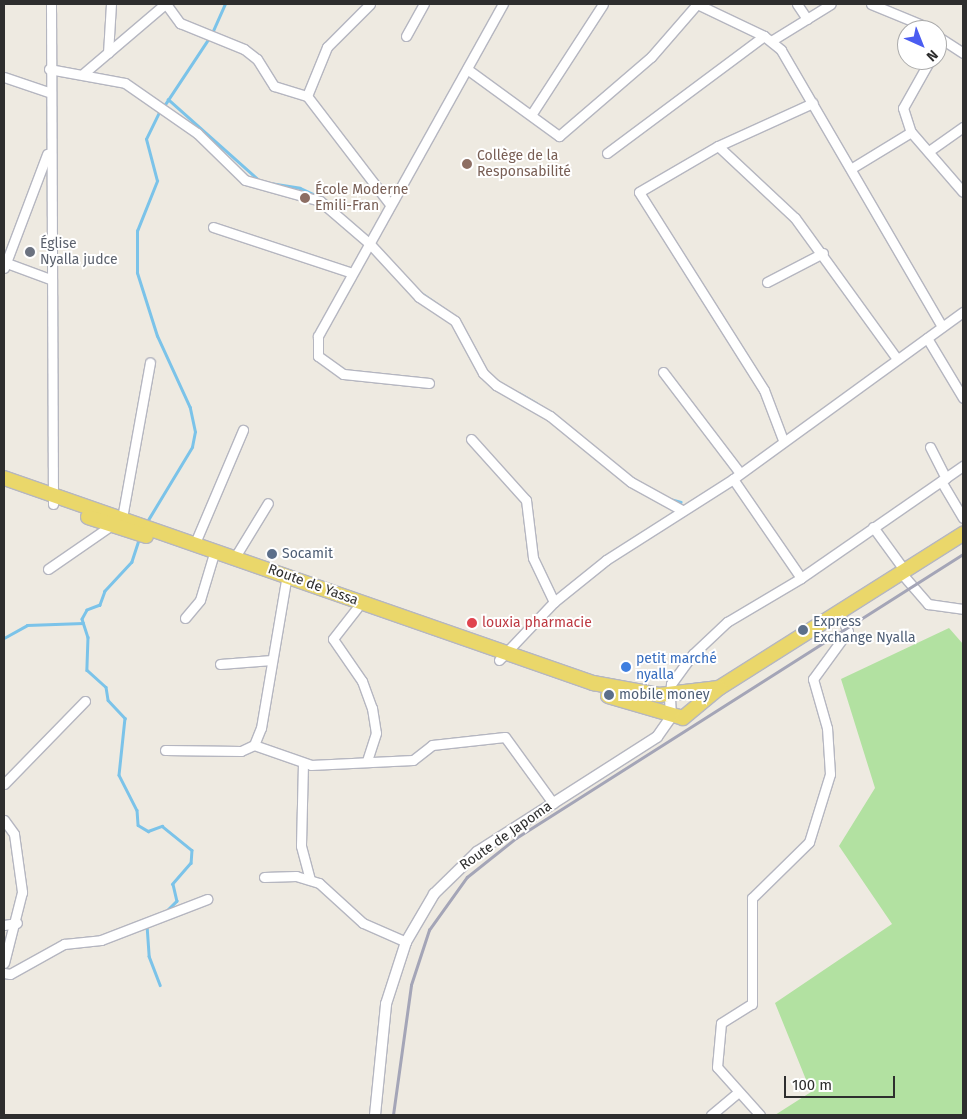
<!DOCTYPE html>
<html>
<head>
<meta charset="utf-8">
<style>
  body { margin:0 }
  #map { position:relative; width:967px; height:1119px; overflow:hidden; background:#eeeae1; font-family:"Fira Sans",sans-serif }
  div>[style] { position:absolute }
  .green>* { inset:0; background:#b2e1a1 }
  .stream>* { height:2.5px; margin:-1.25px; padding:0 1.25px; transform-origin:1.25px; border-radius:1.25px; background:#7bc3e9 }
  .roads { filter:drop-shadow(1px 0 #b5b6c0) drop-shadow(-1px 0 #b5b6c0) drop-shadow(0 1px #b5b6c0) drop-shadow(0 -1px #b5b6c0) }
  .minor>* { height:9px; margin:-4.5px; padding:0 4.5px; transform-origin:4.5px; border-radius:4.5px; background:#fff }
  .tertiary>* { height:10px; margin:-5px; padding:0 5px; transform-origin:5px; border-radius:5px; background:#fff }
  .primary>* { height:14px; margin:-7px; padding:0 7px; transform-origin:7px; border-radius:7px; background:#ead76a }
  .rail>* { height:2.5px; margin:-1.25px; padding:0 1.25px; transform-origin:1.25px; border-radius:1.25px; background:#a4a5b7 }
  .dots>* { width:14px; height:14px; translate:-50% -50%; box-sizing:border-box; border:2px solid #fff; border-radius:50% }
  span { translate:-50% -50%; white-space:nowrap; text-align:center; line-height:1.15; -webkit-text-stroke:4px #fff; paint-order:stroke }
  .education-label { font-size:14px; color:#785e54 }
  .left { translate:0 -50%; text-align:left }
  .worship-label { font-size:14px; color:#5b616d }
  .service-label { font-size:14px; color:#4e5e75 }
  .street-label { font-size:14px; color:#2e2e2e }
  .health-label { font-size:14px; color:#be3a42 }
  .shop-label { font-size:14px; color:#366cbe }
  .frame { position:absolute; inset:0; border:5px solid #2e2e2e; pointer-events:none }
  .north { position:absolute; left:897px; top:20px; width:50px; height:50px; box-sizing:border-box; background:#fff; border:1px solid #ababab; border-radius:50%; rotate:136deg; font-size:14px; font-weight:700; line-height:20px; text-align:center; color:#2e2e2e }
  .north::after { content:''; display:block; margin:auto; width:18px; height:22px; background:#4b5df1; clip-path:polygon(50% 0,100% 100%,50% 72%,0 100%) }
  .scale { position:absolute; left:784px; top:1076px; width:111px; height:22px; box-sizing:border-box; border:2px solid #2e2e2e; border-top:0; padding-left:6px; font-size:15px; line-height:18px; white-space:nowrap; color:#2e2e2e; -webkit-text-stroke:4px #fff; paint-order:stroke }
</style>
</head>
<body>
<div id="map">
  <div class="green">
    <div style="clip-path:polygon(949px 628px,963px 644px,963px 1115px,775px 1115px,811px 1092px,775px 1003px,892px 924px,839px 846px,875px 788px,841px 679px)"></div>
  </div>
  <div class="stream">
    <div style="left:212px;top:33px;width:32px;rotate:-66deg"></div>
    <div style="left:168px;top:99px;width:122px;rotate:41.7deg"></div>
    <div style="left:164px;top:106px;width:82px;rotate:-56.5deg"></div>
    <div style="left:270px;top:183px;width:30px;rotate:9deg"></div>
    <div style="left:300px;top:188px;width:19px;rotate:25deg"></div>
    <div style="left:417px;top:290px;width:47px;rotate:34.7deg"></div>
    <div style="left:468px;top:336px;width:27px;rotate:62deg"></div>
    <div style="left:519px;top:393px;width:20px;rotate:30deg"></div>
    <div style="left:670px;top:499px;width:11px;rotate:15deg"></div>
    <div style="left:148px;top:520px;width:85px;rotate:-58.9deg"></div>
    <div style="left:192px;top:447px;width:15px;rotate:-79deg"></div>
    <div style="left:195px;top:432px;width:25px;rotate:-102deg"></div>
    <div style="left:190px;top:408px;width:79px;rotate:-114.6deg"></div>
    <div style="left:157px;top:336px;width:66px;rotate:-107.6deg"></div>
    <div style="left:137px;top:273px;width:42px;rotate:-90deg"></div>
    <div style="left:137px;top:231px;width:54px;rotate:-68.2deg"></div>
    <div style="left:157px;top:181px;width:43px;rotate:-104.7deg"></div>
    <div style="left:146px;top:139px;width:32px;rotate:-64deg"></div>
    <div style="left:139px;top:540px;width:23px;rotate:108deg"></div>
    <div style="left:132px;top:562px;width:40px;rotate:133deg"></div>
    <div style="left:105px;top:591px;width:15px;rotate:110deg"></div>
    <div style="left:100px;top:605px;width:14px;rotate:159deg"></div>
    <div style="left:87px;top:610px;width:10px;rotate:119deg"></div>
    <div style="left:82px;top:619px;width:19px;rotate:72deg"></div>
    <div style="left:88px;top:637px;width:33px;rotate:92deg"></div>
    <div style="left:87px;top:670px;width:25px;rotate:42deg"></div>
    <div style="left:106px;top:687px;width:13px;rotate:81deg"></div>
    <div style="left:108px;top:700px;width:25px;rotate:47deg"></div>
    <div style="left:125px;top:718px;width:57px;rotate:96deg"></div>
    <div style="left:119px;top:775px;width:39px;rotate:63deg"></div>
    <div style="left:137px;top:810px;width:15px;rotate:86deg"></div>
    <div style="left:138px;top:825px;width:12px;rotate:31deg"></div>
    <div style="left:148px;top:831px;width:15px;rotate:-20deg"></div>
    <div style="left:162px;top:826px;width:38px;rotate:39deg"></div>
    <div style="left:192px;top:850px;width:13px;rotate:94deg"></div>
    <div style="left:191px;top:863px;width:28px;rotate:131deg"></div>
    <div style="left:173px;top:884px;width:17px;rotate:77deg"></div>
    <div style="left:177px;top:901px;width:14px;rotate:135deg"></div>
    <div style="left:4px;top:638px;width:26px;rotate:-29deg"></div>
    <div style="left:27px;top:625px;width:56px;rotate:-2deg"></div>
    <div style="left:147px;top:925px;width:31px;rotate:86deg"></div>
    <div style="left:149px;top:956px;width:31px;rotate:69deg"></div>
  </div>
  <div class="roads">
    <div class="minor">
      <div style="left:51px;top:4px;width:500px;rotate:89.77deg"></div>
      <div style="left:166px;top:4px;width:24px;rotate:54deg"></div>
      <div style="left:180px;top:23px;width:69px;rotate:22.1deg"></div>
      <div style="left:244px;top:49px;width:16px;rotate:38deg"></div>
      <div style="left:257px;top:59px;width:32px;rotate:58deg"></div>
      <div style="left:274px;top:86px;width:34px;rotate:17deg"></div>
      <div style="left:370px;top:4px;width:61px;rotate:135deg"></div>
      <div style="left:327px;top:47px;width:53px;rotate:112.2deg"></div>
      <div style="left:307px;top:96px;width:136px;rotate:52.5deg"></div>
      <div style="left:697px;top:4px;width:74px;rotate:25.5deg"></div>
      <div style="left:764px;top:36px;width:22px;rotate:39deg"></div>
      <div style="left:781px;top:50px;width:320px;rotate:59.8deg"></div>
      <div style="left:797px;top:4px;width:18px;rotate:56deg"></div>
      <div style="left:871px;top:4px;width:68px;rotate:22.4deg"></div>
      <div style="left:406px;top:36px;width:37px;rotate:-61deg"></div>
      <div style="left:937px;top:36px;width:31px;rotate:33deg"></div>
      <div style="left:771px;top:41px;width:70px;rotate:-31.7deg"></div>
      <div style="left:108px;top:53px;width:49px;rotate:-86.5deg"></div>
      <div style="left:930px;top:60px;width:55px;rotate:119.4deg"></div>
      <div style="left:903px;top:108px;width:25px;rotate:72deg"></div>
      <div style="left:911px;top:132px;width:79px;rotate:49.1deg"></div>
      <div style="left:49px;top:69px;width:77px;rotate:10.4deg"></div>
      <div style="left:125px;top:83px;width:88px;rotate:34.8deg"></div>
      <div style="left:197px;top:133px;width:67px;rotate:44.4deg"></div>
      <div style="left:245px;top:180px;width:78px;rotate:15.6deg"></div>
      <div style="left:320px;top:201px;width:66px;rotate:40.7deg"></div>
      <div style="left:370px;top:244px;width:72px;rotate:47.2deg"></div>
      <div style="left:419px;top:297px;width:43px;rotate:33.7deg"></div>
      <div style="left:455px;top:321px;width:59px;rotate:61.7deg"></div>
      <div style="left:483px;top:373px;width:18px;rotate:43deg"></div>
      <div style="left:496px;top:385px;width:62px;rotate:29.9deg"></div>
      <div style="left:550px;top:416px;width:104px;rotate:39.2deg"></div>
      <div style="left:631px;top:482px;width:58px;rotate:28.8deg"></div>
      <div style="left:467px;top:69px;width:114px;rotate:36.1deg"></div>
      <div style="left:559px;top:136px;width:121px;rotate:-40.7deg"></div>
      <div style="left:651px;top:57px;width:70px;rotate:-49deg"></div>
      <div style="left:84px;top:73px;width:106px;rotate:-40.4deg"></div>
      <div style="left:4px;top:77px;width:46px;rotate:18.8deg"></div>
      <div style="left:531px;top:115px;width:132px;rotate:-57deg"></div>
      <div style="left:718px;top:146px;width:105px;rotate:43.1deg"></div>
      <div style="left:795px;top:218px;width:174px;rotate:54.1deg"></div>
      <div style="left:929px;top:151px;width:42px;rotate:-35.2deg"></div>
      <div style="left:607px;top:153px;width:196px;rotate:-36.7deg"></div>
      <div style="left:852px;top:168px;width:69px;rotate:-31.4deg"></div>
      <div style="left:213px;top:227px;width:146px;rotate:18.3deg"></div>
      <div style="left:4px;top:262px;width:49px;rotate:20.3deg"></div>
      <div style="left:4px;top:268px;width:122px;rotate:-69.3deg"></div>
      <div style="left:767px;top:282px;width:63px;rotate:-27.4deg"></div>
      <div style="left:927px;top:338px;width:70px;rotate:59deg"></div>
      <div style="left:663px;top:372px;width:127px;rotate:52.7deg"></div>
      <div style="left:429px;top:383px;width:86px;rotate:-174deg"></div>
      <div style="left:343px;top:374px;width:31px;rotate:-144deg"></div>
      <div style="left:318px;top:356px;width:20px;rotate:-90deg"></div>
      <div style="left:318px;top:336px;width:380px;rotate:-60.9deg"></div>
      <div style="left:471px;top:439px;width:82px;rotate:48deg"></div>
      <div style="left:526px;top:500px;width:58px;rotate:83.1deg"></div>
      <div style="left:533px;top:558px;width:49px;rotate:64.5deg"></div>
      <div style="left:783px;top:440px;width:53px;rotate:-110.8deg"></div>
      <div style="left:764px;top:390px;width:234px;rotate:-122.3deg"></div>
      <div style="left:639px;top:192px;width:91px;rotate:-30.2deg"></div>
      <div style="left:718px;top:146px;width:104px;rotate:-24.4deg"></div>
      <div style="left:930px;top:447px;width:35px;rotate:63deg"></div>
      <div style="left:733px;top:479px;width:120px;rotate:55.5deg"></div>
      <div style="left:941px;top:481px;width:43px;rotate:59.3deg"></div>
      <div style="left:873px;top:527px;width:54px;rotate:54deg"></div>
      <div style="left:195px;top:543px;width:123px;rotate:-67deg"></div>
      <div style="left:235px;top:557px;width:63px;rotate:-58.6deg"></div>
      <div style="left:48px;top:569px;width:90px;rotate:-34.6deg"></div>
      <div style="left:122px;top:518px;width:158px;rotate:-79.8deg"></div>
      <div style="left:902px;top:574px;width:40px;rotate:49deg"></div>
      <div style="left:928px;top:604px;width:35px;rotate:8deg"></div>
      <div style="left:357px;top:608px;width:39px;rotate:128deg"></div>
      <div style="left:333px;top:639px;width:51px;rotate:55.4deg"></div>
      <div style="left:362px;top:681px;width:29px;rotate:70deg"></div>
      <div style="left:372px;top:708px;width:25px;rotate:81deg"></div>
      <div style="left:376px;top:733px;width:29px;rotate:108deg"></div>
      <div style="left:185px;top:618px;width:23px;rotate:-50deg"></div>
      <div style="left:200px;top:600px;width:52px;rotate:-73.3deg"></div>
      <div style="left:499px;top:660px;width:80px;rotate:-46.5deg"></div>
      <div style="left:554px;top:602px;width:67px;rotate:-38.9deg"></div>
      <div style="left:606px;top:560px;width:151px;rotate:-32.5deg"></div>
      <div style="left:733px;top:479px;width:284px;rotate:-36deg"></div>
      <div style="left:220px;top:664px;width:52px;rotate:-4.4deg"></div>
      <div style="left:670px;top:695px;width:11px;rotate:-85deg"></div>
      <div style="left:671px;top:684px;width:37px;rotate:-54deg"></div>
      <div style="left:693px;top:654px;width:47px;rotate:-43.3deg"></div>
      <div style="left:727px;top:622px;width:86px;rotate:-30.7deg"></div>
      <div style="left:801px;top:578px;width:197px;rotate:-34.7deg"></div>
      <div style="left:254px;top:745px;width:60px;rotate:19.3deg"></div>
      <div style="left:311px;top:765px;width:102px;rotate:-2.8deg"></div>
      <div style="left:413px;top:760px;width:24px;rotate:-38deg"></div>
      <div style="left:432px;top:745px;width:73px;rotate:-6.3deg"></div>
      <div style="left:505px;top:737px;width:82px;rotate:54deg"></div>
      <div style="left:165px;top:750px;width:76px;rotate:0.8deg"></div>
      <div style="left:241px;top:751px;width:14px;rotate:-25deg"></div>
      <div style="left:254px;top:745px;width:18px;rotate:-68deg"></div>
      <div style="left:261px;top:728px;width:155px;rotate:-80.4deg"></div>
      <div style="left:303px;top:763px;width:83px;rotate:91.4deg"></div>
      <div style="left:301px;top:846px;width:35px;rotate:75deg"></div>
      <div style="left:4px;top:784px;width:116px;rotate:-45.7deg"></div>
      <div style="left:4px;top:820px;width:17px;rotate:54deg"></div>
      <div style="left:14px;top:834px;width:59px;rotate:82.1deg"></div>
      <div style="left:22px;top:892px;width:73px;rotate:104.2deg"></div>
      <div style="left:264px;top:877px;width:32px;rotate:-2deg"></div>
      <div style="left:296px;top:876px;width:24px;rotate:17deg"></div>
      <div style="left:319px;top:883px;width:59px;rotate:42.3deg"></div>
      <div style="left:363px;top:923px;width:47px;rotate:23.8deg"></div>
      <div style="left:4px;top:925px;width:13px;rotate:-9deg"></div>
      <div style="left:4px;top:973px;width:6px;rotate:9deg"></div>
      <div style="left:10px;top:974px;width:62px;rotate:-29.1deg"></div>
      <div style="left:64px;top:944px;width:37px;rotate:-6deg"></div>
      <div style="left:101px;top:940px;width:114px;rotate:-21.1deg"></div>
      <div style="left:711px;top:1115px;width:35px;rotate:-40deg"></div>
      <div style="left:760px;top:1115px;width:64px;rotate:-131.9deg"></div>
      <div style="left:717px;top:1067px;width:44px;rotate:-84.8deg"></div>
      <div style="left:721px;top:1023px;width:36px;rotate:-32deg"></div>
      <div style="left:752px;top:1004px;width:106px;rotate:-90deg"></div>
      <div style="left:752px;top:898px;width:80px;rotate:-44.5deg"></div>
      <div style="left:809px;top:842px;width:71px;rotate:-72.8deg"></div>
      <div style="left:830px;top:774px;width:46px;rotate:-93.7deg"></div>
      <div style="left:827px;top:728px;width:51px;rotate:-105.9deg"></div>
      <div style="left:813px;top:679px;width:59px;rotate:-53.9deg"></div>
      <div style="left:848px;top:631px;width:19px;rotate:-118deg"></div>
    </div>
    <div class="tertiary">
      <div style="left:375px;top:1115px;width:112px;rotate:-84.3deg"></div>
      <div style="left:386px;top:1004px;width:65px;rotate:-72.1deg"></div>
      <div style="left:406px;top:942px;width:56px;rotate:-59.7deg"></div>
      <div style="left:434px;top:894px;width:60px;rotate:-44.3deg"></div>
      <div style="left:477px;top:852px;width:214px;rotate:-32.6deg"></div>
      <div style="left:657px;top:737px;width:24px;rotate:-55deg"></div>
      <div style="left:671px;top:717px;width:22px;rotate:-93deg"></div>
    </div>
    <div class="primary">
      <div style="left:4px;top:478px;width:624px;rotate:19.19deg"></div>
      <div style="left:593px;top:683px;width:67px;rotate:10.3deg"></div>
      <div style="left:659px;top:695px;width:60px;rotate:-6.7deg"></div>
      <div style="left:719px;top:688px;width:289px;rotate:-32.3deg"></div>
      <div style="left:88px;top:517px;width:61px;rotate:18.1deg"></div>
      <div style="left:608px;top:696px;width:78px;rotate:16.3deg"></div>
      <div style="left:683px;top:718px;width:47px;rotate:-39.8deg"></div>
    </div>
  </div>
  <div class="rail">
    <div style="left:393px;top:1115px;width:131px;rotate:-82.1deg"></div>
    <div style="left:411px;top:985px;width:58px;rotate:-71.9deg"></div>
    <div style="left:429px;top:930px;width:65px;rotate:-54.4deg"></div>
    <div style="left:467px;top:877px;width:63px;rotate:-38.5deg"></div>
    <div style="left:516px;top:838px;width:530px;rotate:-32.43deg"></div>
  </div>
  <div class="dots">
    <div style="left:467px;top:164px;background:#8d6e63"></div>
    <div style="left:305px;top:198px;background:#8d6e63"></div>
    <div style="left:30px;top:252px;background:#6b7280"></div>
    <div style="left:272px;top:554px;background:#5c6f8a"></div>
    <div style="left:472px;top:623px;background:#e0444e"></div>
    <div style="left:803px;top:630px;background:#5c6f8a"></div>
    <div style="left:626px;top:667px;background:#3f7fe0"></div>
    <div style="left:609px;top:695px;background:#5c6f8a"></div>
  </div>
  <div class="education-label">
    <span class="left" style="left:477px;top:164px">Collège de la<br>Responsabilité</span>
    <span class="left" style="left:315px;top:198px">École Moderne<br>Emili-Fran</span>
  </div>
  <div class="worship-label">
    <span class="left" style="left:40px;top:252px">Église<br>Nyalla judce</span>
  </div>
  <div class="service-label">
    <span class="left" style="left:282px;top:554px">Socamit</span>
    <span class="left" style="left:813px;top:630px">Express<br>Exchange Nyalla</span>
    <span class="left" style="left:619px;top:695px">mobile money</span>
  </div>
  <div class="street-label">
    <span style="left:313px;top:585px;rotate:20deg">Route de Yassa</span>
    <span style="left:506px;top:836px;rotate:-35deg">Route de Japoma</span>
  </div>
  <div class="health-label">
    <span class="left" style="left:482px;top:623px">louxia pharmacie</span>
  </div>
  <div class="shop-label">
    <span class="left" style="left:636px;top:667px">petit marché<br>nyalla</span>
  </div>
  <div class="frame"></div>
  <div class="north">N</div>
  <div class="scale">100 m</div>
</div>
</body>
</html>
